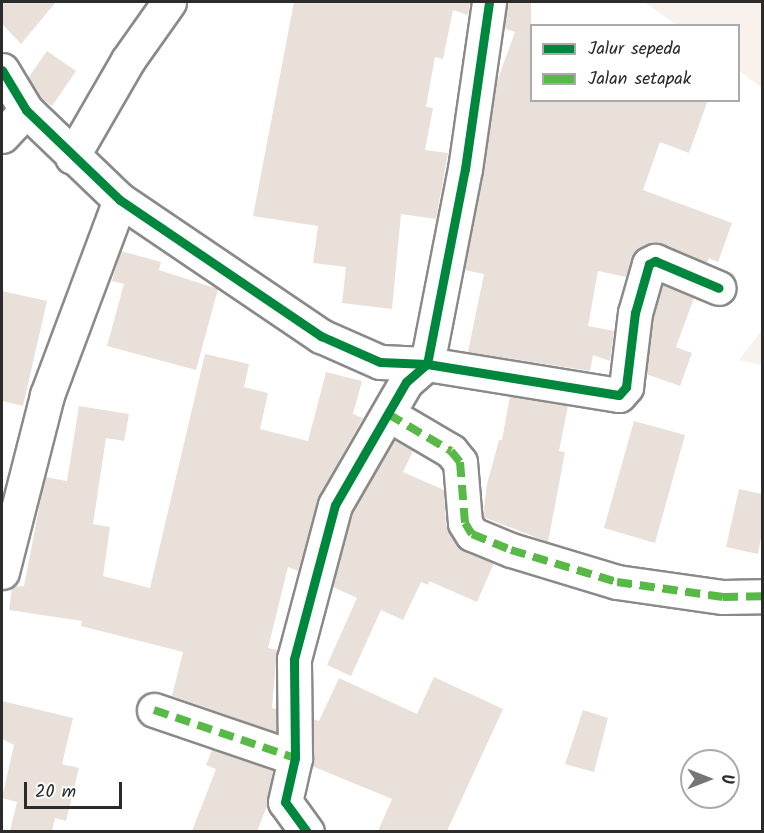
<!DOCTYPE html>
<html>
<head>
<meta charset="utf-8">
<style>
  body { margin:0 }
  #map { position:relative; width:764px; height:833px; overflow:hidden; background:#fff; font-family:Kalam,sans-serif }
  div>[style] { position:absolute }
  .built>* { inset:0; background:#f9f1ec }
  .building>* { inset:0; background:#e9e0da }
  .roads { filter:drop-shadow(2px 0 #8a8a8a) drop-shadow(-2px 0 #8a8a8a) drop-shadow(0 2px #8a8a8a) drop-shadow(0 -2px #8a8a8a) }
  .minor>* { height:33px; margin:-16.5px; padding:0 16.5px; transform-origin:16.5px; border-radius:16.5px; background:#fff }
  .quiet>* { height:8px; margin-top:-4px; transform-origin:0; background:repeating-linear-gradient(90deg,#58b947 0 15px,transparent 0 23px) }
  .cycleway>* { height:9px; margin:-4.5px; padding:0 4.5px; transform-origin:4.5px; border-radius:4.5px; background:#00873e }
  span { translate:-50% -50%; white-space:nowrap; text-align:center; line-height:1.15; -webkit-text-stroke:5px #fff; paint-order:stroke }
  .frame { position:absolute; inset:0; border:3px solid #2b2b2b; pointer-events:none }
  .legend { position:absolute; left:530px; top:24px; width:210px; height:78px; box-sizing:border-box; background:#fff; border:2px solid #aaa; margin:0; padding:8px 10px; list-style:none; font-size:18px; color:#2b2b2b }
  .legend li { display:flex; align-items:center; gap:12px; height:30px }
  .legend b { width:30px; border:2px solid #aaa }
  .north { position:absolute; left:680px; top:749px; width:60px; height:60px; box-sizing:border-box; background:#fff; border:2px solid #aaa; border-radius:50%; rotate:90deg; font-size:16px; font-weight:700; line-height:24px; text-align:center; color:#2b2b2b }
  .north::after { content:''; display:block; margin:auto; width:21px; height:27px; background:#757575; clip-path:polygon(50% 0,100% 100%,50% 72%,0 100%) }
  .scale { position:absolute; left:24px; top:782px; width:98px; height:27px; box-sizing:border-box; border:3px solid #2b2b2b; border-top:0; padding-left:8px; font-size:18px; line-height:21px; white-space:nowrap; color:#2b2b2b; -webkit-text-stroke:4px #fff; paint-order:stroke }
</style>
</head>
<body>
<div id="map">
  <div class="built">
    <div style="clip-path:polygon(644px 2px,762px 2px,762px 88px,739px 71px,738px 26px,677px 25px)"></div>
    <div style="clip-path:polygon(762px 330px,762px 365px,739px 360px)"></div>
  </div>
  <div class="building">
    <div style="clip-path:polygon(2px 2px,56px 2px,21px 44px,2px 24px)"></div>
    <div style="clip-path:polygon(294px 2px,470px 2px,468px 15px,453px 10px,443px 59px,435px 57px,426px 107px,433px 108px,425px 150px,448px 153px,436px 219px,401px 214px,392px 309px,342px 303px,346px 267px,313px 263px,318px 226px,253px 216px)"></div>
    <div style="clip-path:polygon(507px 2px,531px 2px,531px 100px,708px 100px,689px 153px,660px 142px,643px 190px,732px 223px,718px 262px,709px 258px,707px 263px,654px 242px,634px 252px,626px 277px,598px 271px,588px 326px,614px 331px,610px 361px,593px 355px,590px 371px,468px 352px,484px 274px,464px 270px,496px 84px,515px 32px,504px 28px)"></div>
    <div style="clip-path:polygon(47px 51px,76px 71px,52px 106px,41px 98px,28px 78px)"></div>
    <div style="clip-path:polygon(121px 251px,161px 262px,159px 270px,218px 289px,196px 370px,107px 346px,124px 284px,112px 281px)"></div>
    <div style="clip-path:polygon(663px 285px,694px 298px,676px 347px,692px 353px,680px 386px,646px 374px,653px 317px)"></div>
    <div style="clip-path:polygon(2px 291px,47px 301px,23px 406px,2px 401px)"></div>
    <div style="clip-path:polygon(205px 354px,249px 364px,244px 387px,268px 393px,260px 429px,308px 441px,326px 372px,362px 381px,353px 414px,363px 418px,319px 496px,298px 571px,288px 567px,268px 648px,277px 650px,272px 708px,276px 709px,276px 732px,172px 696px,183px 652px,81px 626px,82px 621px,9px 610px,12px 587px,24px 586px,45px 477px,67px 481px,79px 406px,129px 414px,124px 441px,106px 438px,93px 524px,110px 527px,103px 576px,150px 588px)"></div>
    <div style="clip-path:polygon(510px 396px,568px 406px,559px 451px,565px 452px,548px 542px,483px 517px,487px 484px,499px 440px,502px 440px)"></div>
    <div style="clip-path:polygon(634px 421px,685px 435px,655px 543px,604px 528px)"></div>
    <div style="clip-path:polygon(394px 440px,413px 451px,403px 472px,444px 490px,446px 525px,456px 544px,494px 563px,477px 602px,429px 581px,428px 585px,421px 582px,403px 620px,381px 610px,351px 676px,327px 665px,357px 598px,333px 587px,352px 512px)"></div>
    <div style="clip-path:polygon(739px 489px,762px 494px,762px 532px,758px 554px,726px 547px)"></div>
    <div style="clip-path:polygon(434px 677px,503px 709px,447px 831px,378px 831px,392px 799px,312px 766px,313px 719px,319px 721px,339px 678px,417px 714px)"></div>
    <div style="clip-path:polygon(2px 701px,73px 718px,62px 764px,79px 768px,66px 821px,55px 818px,52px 831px,10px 831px,17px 802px,2px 798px,14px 745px,2px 739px)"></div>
    <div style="clip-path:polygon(583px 710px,608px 718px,594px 772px,565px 764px)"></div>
    <div style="clip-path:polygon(212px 750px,273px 770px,267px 806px,257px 831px,192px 831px,216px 769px,206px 765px)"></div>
  </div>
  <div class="roads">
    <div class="minor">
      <div style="left:2px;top:70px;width:47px;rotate:59deg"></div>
      <div style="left:26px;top:110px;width:130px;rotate:43.8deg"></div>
      <div style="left:120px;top:200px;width:243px;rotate:34.1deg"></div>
      <div style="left:321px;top:336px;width:64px;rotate:23.8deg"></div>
      <div style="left:380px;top:362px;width:47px;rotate:2.4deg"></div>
      <div style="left:427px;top:364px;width:194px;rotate:9.2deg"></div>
      <div style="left:619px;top:395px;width:11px;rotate:-49deg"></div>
      <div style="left:626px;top:387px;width:75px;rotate:-83.1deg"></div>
      <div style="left:635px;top:313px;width:51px;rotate:-74.1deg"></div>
      <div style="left:649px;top:264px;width:7px;rotate:-27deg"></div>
      <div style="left:655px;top:261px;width:69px;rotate:22.9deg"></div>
      <div style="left:2px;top:136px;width:35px;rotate:-47deg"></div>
      <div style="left:72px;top:157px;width:112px;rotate:-60deg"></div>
      <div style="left:128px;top:60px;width:71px;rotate:-54.7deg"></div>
      <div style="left:388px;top:414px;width:73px;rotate:30.4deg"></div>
      <div style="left:451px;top:451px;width:14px;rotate:51deg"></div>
      <div style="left:460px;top:462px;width:61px;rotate:85.3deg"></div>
      <div style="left:465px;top:523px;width:13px;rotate:58deg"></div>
      <div style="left:472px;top:534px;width:42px;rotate:22.3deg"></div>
      <div style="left:511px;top:550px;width:111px;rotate:16.8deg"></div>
      <div style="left:617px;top:582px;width:107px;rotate:8.1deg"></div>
      <div style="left:723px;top:597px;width:39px;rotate:-1deg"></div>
      <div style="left:2px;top:572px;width:183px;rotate:-75.7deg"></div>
      <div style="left:47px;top:395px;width:208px;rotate:-69.5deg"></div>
      <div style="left:154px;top:710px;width:149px;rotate:18.8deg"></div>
      <div style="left:307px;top:832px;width:37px;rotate:-126deg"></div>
      <div style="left:285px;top:802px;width:45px;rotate:-77.2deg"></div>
      <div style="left:295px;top:758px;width:99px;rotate:-90.6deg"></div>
      <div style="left:294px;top:659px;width:159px;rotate:-75.1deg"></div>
      <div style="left:335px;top:505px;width:142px;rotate:-60deg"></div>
      <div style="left:406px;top:382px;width:28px;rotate:-41deg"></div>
      <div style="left:427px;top:364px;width:199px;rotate:-79deg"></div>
      <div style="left:465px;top:169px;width:169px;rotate:-81.8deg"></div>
    </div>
  </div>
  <div class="quiet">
    <div style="left:388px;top:414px;width:73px;rotate:30.4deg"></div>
    <div style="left:451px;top:451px;width:14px;rotate:51deg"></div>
    <div style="left:460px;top:462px;width:61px;rotate:85.3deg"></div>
    <div style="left:465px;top:523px;width:13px;rotate:58deg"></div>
    <div style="left:472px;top:534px;width:42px;rotate:22.3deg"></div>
    <div style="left:511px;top:550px;width:111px;rotate:16.8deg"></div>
    <div style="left:617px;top:582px;width:107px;rotate:8.1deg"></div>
    <div style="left:723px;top:597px;width:39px;rotate:-1deg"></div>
    <div style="left:154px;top:710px;width:149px;rotate:18.8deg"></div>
  </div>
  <div class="cycleway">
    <div style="left:2px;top:70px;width:47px;rotate:59deg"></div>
    <div style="left:26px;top:110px;width:130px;rotate:43.8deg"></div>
    <div style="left:120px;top:200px;width:243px;rotate:34.1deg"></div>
    <div style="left:321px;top:336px;width:64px;rotate:23.8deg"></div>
    <div style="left:380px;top:362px;width:47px;rotate:2.4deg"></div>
    <div style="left:427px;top:364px;width:194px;rotate:9.2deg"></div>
    <div style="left:619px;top:395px;width:11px;rotate:-49deg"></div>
    <div style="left:626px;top:387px;width:75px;rotate:-83.1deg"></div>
    <div style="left:635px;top:313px;width:51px;rotate:-74.1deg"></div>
    <div style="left:649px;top:264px;width:7px;rotate:-27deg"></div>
    <div style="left:655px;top:261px;width:69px;rotate:22.9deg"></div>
    <div style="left:307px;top:832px;width:37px;rotate:-126deg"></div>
    <div style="left:285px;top:802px;width:45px;rotate:-77.2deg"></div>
    <div style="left:295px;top:758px;width:99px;rotate:-90.6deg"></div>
    <div style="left:294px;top:659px;width:159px;rotate:-75.1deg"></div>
    <div style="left:335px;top:505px;width:142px;rotate:-60deg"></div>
    <div style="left:406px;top:382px;width:28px;rotate:-41deg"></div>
    <div style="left:427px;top:364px;width:199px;rotate:-79deg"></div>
    <div style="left:465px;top:169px;width:169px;rotate:-81.8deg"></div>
  </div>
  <div class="frame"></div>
  <ul class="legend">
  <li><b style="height:8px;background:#00873e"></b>Jalur sepeda</li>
  <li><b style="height:8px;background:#58b947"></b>Jalan setapak</li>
  </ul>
  <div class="north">U</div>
  <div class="scale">20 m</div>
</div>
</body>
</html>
